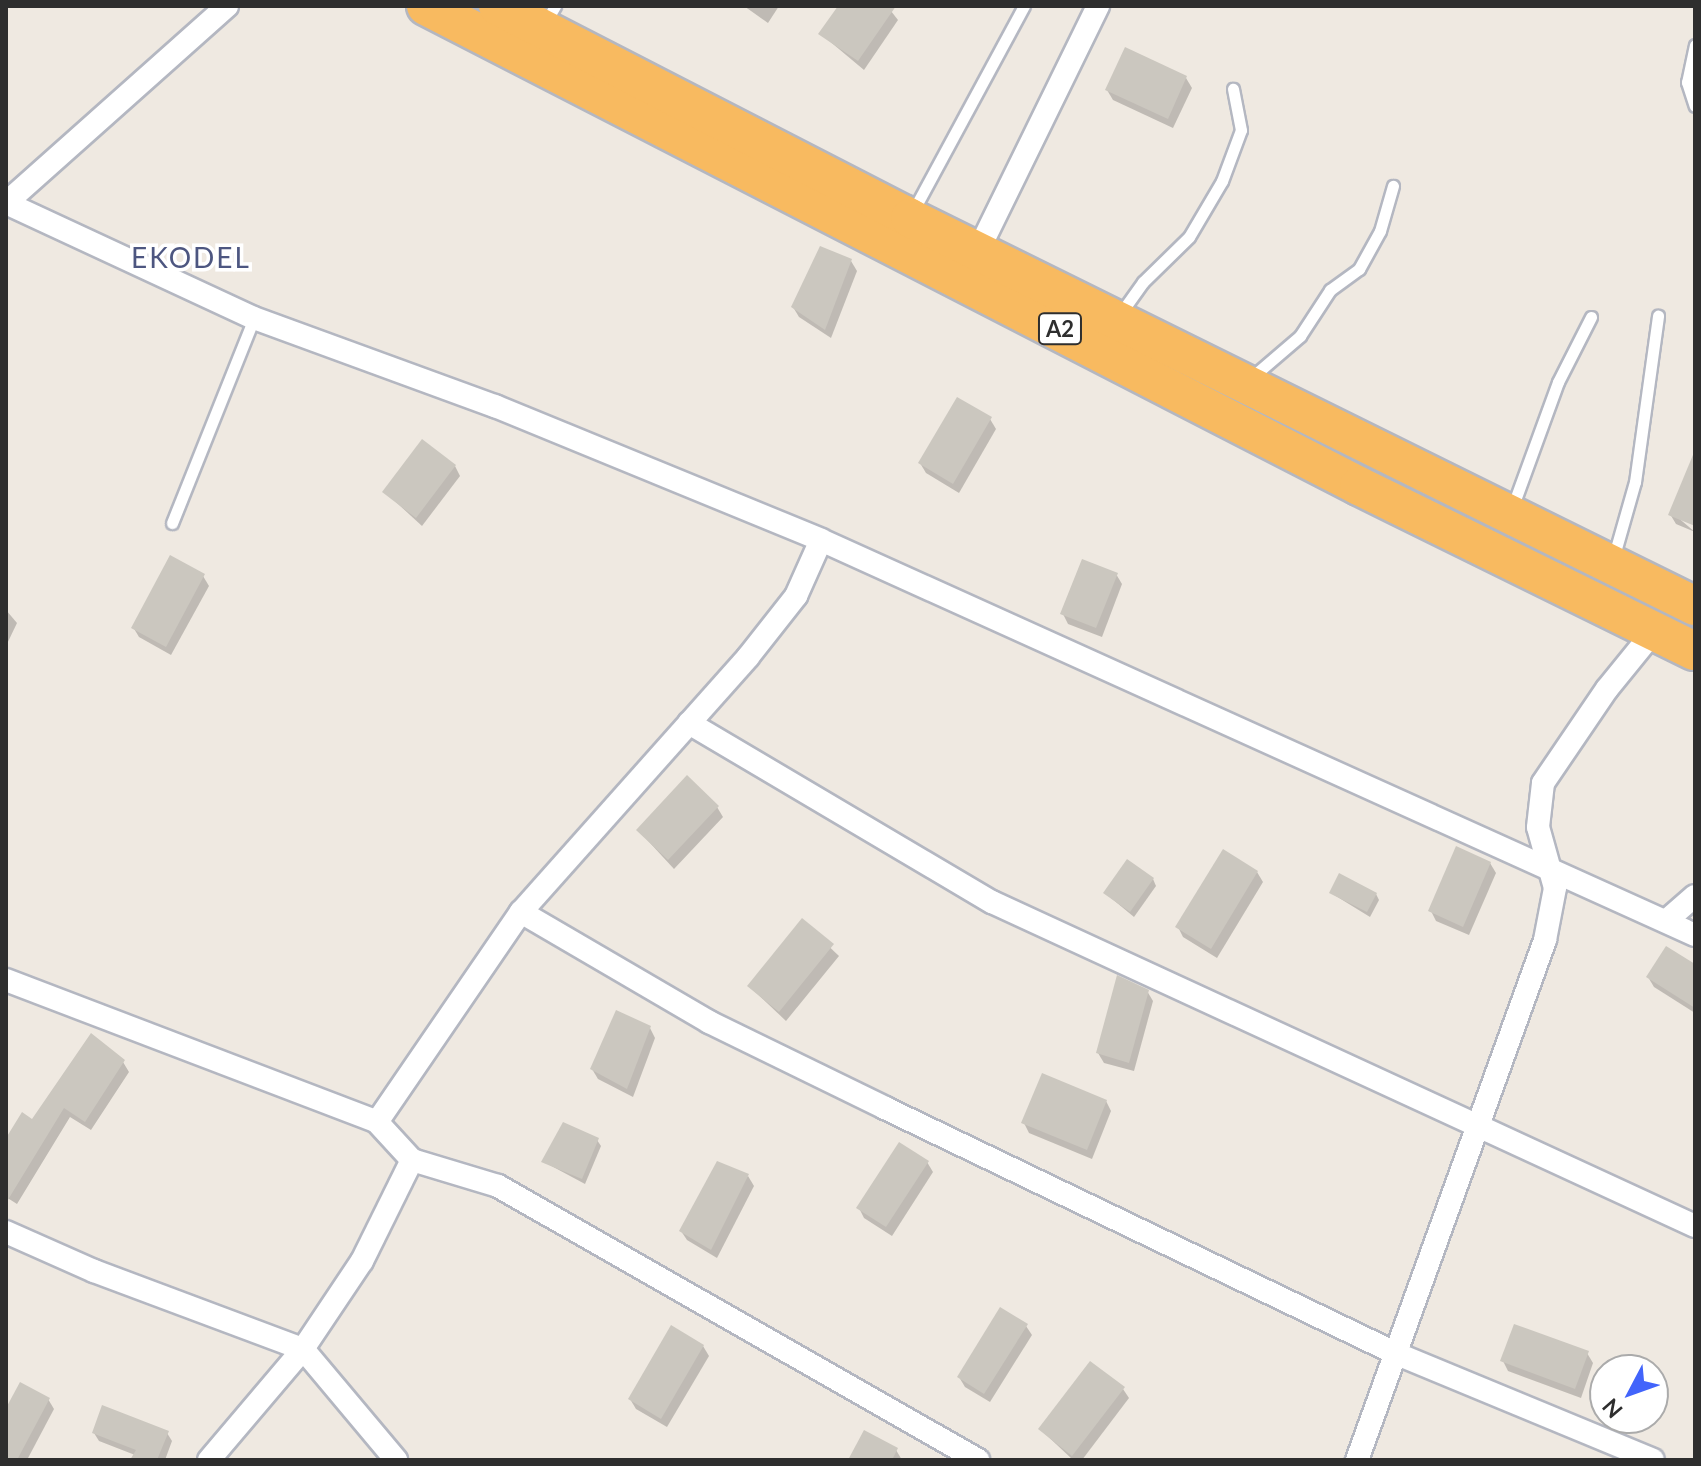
<!DOCTYPE html>
<html>
<head>
<meta charset="utf-8">
<style>
  body { margin:0 }
  #map { position:relative; width:1701px; height:1466px; overflow:hidden; background:#efe9e1; font-family:Lato,sans-serif }
  div>[style] { position:absolute }
  .shadow>* { inset:0; background:#0003 }
  .building>* { inset:0; background:#cbc7bf }
  .roads { filter:drop-shadow(2px 0 #b4b7c1) drop-shadow(-2px 0 #b4b7c1) drop-shadow(0 2px #b4b7c1) drop-shadow(0 -2px #b4b7c1) }
  .service>* { height:11px; margin:-5.5px; padding:0 5.5px; transform-origin:5.5px; border-radius:5.5px; background:#fff }
  .minor>* { height:22px; margin:-11px; padding:0 11px; transform-origin:11px; border-radius:11px; background:#fff }
  .trunk>* { height:38px; margin:-19px; padding:0 19px; transform-origin:19px; border-radius:19px; background:#f8ba60 }
  span { translate:-50% -50%; white-space:nowrap; text-align:center; line-height:1.15; -webkit-text-stroke:7px #fff; paint-order:stroke }
  .shield-label span { padding:2px 6px; background:#fff; border:2px solid; border-radius:6px; -webkit-text-stroke-width:0 }
  .shield-label { font-size:22px; color:#2e2e2e; font-weight:700 }
  .quarter-label { font-size:28px; color:#4d5680; letter-spacing:2px }
  .frame { position:absolute; inset:0; border:8px solid #2e2e2e; pointer-events:none }
  .north { position:absolute; left:1589px; top:1354px; width:80px; height:80px; box-sizing:border-box; background:#fff; border:2px solid #ababab; border-radius:50%; rotate:229deg; font-size:22px; font-weight:700; line-height:32px; text-align:center; color:#2e2e2e }
  .north::after { content:''; display:block; margin:auto; width:28px; height:36px; background:#4264fb; clip-path:polygon(50% 0,100% 100%,50% 72%,0 100%) }
</style>
</head>
<body>
<div id="map">
  <div class="shadow">
    <div style="clip-path:polygon(744px 6px,779px 6px,768px 23px)"></div>
    <div style="clip-path:polygon(840px 6px,887px 6px,898px 20px,864px 70px,821px 34px)"></div>
    <div style="clip-path:polygon(1186px 78px,1192px 88px,1173px 128px,1113px 100px,1107px 90px)"></div>
    <div style="clip-path:polygon(851px 261px,857px 271px,831px 338px,799px 317px,793px 307px)"></div>
    <div style="clip-path:polygon(990px 419px,996px 429px,959px 493px,926px 473px,920px 463px)"></div>
    <div style="clip-path:polygon(455px 466px,460px 476px,422px 526px,385px 492px)"></div>
    <div style="clip-path:polygon(1695px 486px,1695px 524px,1676px 516px,1695px 532px,1676px 524px,1670px 514px)"></div>
    <div style="clip-path:polygon(1116px 574px,1122px 584px,1102px 637px,1068px 624px,1063px 614px)"></div>
    <div style="clip-path:polygon(203px 576px,209px 586px,171px 655px,139px 637px,133px 627px)"></div>
    <div style="clip-path:polygon(6px 610px,17px 623px,6px 646px)"></div>
    <div style="clip-path:polygon(717px 807px,723px 817px,674px 869px,639px 831px)"></div>
    <div style="clip-path:polygon(1490px 863px,1496px 873px,1469px 935px,1436px 921px,1431px 911px)"></div>
    <div style="clip-path:polygon(1257px 872px,1263px 882px,1217px 958px,1183px 937px,1178px 927px)"></div>
    <div style="clip-path:polygon(1153px 879px,1156px 886px,1134px 917px,1105px 893px)"></div>
    <div style="clip-path:polygon(1331px 893px,1376px 894px,1379px 900px,1370px 917px)"></div>
    <div style="clip-path:polygon(802px 921px,839px 956px,786px 1021px,749px 986px)"></div>
    <div style="clip-path:polygon(1695px 967px,1695px 1013px,1654px 987px,1648px 977px)"></div>
    <div style="clip-path:polygon(1147px 991px,1153px 1001px,1134px 1071px,1104px 1063px,1098px 1053px)"></div>
    <div style="clip-path:polygon(650px 1028px,655px 1038px,633px 1097px,598px 1079px,592px 1069px)"></div>
    <div style="clip-path:polygon(123px 1062px,129px 1072px,91px 1130px,70px 1117px,17px 1204px,6px 1197px,6px 1142px)"></div>
    <div style="clip-path:polygon(1106px 1101px,1111px 1111px,1092px 1159px,1029px 1133px,1024px 1123px)"></div>
    <div style="clip-path:polygon(597px 1140px,601px 1146px,585px 1184px,544px 1162px)"></div>
    <div style="clip-path:polygon(927px 1162px,933px 1172px,892px 1236px,864px 1218px,859px 1208px)"></div>
    <div style="clip-path:polygon(748px 1176px,754px 1186px,717px 1258px,687px 1240px,681px 1231px)"></div>
    <div style="clip-path:polygon(1026px 1326px,1032px 1335px,990px 1402px,965px 1387px,959px 1377px)"></div>
    <div style="clip-path:polygon(703px 1346px,709px 1356px,667px 1427px,636px 1409px,630px 1399px)"></div>
    <div style="clip-path:polygon(1587px 1353px,1593px 1363px,1581px 1398px,1508px 1371px,1503px 1361px)"></div>
    <div style="clip-path:polygon(1123px 1389px,1129px 1398px,1082px 1460px,1073px 1460px,1040px 1429px)"></div>
    <div style="clip-path:polygon(48px 1399px,54px 1409px,27px 1460px,6px 1460px,6px 1413px)"></div>
    <div style="clip-path:polygon(94px 1433px,167px 1433px,172px 1441px,165px 1460px,132px 1460px,135px 1455px,99px 1441px)"></div>
    <div style="clip-path:polygon(896px 1450px,902px 1460px,851px 1460px)"></div>
  </div>
  <div class="building">
    <div style="clip-path:polygon(838px 6px,896px 6px,858px 61px,818px 34px)"></div>
    <div style="clip-path:polygon(1125px 47px,1187px 76px,1168px 119px,1105px 90px)"></div>
    <div style="clip-path:polygon(820px 246px,852px 259px,825px 330px,791px 307px)"></div>
    <div style="clip-path:polygon(957px 397px,992px 417px,953px 484px,918px 463px)"></div>
    <div style="clip-path:polygon(422px 439px,456px 465px,416px 518px,382px 492px)"></div>
    <div style="clip-path:polygon(1695px 450px,1695px 526px,1668px 515px)"></div>
    <div style="clip-path:polygon(170px 555px,205px 574px,166px 647px,131px 628px)"></div>
    <div style="clip-path:polygon(1082px 559px,1118px 573px,1096px 628px,1060px 614px)"></div>
    <div style="clip-path:polygon(687px 775px,719px 806px,668px 860px,636px 830px)"></div>
    <div style="clip-path:polygon(1456px 846px,1491px 862px,1463px 927px,1428px 911px)"></div>
    <div style="clip-path:polygon(1223px 849px,1258px 871px,1211px 949px,1175px 927px)"></div>
    <div style="clip-path:polygon(1127px 859px,1154px 878px,1130px 912px,1103px 893px)"></div>
    <div style="clip-path:polygon(1339px 873px,1377px 893px,1367px 912px,1329px 893px)"></div>
    <div style="clip-path:polygon(802px 918px,834px 944px,779px 1012px,747px 986px)"></div>
    <div style="clip-path:polygon(1666px 946px,1695px 964px,1695px 1008px,1646px 977px)"></div>
    <div style="clip-path:polygon(1117px 975px,1149px 990px,1129px 1063px,1096px 1053px)"></div>
    <div style="clip-path:polygon(616px 1010px,651px 1026px,627px 1089px,590px 1069px)"></div>
    <div style="clip-path:polygon(91px 1033px,125px 1060px,85px 1122px,64px 1108px,6px 1203px,6px 1138px,22px 1112px,32px 1119px)"></div>
    <div style="clip-path:polygon(1042px 1073px,1107px 1100px,1087px 1150px,1021px 1123px)"></div>
    <div style="clip-path:polygon(563px 1122px,599px 1138px,582px 1179px,541px 1162px)"></div>
    <div style="clip-path:polygon(899px 1142px,929px 1161px,886px 1227px,856px 1208px)"></div>
    <div style="clip-path:polygon(717px 1161px,749px 1174px,711px 1250px,679px 1231px)"></div>
    <div style="clip-path:polygon(1000px 1307px,1028px 1324px,984px 1394px,957px 1377px)"></div>
    <div style="clip-path:polygon(1514px 1324px,1589px 1351px,1575px 1389px,1500px 1361px)"></div>
    <div style="clip-path:polygon(671px 1325px,704px 1345px,661px 1419px,628px 1399px)"></div>
    <div style="clip-path:polygon(1090px 1361px,1125px 1387px,1072px 1456px,1038px 1429px)"></div>
    <div style="clip-path:polygon(20px 1382px,50px 1398px,17px 1460px,6px 1460px,6px 1408px)"></div>
    <div style="clip-path:polygon(102px 1405px,169px 1431px,157px 1460px,130px 1460px,136px 1450px,92px 1433px)"></div>
    <div style="clip-path:polygon(864px 1430px,898px 1448px,892px 1460px,848px 1460px)"></div>
  </div>
  <div class="roads">
    <div class="service">
      <div style="left:544px;top:25px;width:22px;rotate:-60deg"></div>
      <div style="left:1695px;top:45px;width:38px;rotate:102deg"></div>
      <div style="left:1687px;top:82px;width:25px;rotate:72deg"></div>
      <div style="left:912px;top:213px;width:235px;rotate:-61.6deg"></div>
      <div style="left:1118px;top:317px;width:43px;rotate:-54.5deg"></div>
      <div style="left:1143px;top:282px;width:64px;rotate:-44.4deg"></div>
      <div style="left:1189px;top:237px;width:65px;rotate:-59.5deg"></div>
      <div style="left:1222px;top:181px;width:54px;rotate:-69.6deg"></div>
      <div style="left:1241px;top:130px;width:42px;rotate:-101deg"></div>
      <div style="left:1251px;top:378px;width:65px;rotate:-40.6deg"></div>
      <div style="left:1300px;top:336px;width:55px;rotate:-56.9deg"></div>
      <div style="left:1330px;top:290px;width:36px;rotate:-36deg"></div>
      <div style="left:1359px;top:269px;width:43px;rotate:-61.1deg"></div>
      <div style="left:1380px;top:231px;width:47px;rotate:-73.9deg"></div>
      <div style="left:1511px;top:511px;width:137px;rotate:-70deg"></div>
      <div style="left:1558px;top:382px;width:73px;rotate:-63.1deg"></div>
      <div style="left:172px;top:523px;width:221px;rotate:-68.2deg"></div>
      <div style="left:1613px;top:559px;width:80px;rotate:-74.1deg"></div>
      <div style="left:1635px;top:482px;width:168px;rotate:-82.1deg"></div>
    </div>
    <div class="minor">
      <div style="left:6px;top:203px;width:273px;rotate:24.9deg"></div>
      <div style="left:254px;top:318px;width:257px;rotate:20.1deg"></div>
      <div style="left:495px;top:406px;width:352px;rotate:22.3deg"></div>
      <div style="left:821px;top:540px;width:959px;rotate:24.32deg"></div>
      <div style="left:6px;top:203px;width:296px;rotate:-41.7deg"></div>
      <div style="left:979px;top:249px;width:271px;rotate:-63.9deg"></div>
      <div style="left:689px;top:723px;width:352px;rotate:30.6deg"></div>
      <div style="left:992px;top:902px;width:774px;rotate:24.74deg"></div>
      <div style="left:521px;top:912px;width:218px;rotate:30.3deg"></div>
      <div style="left:709px;top:1022px;width:196px;rotate:26deg"></div>
      <div style="left:885px;top:1108px;width:566px;rotate:25.66deg"></div>
      <div style="left:1395px;top:1353px;width:279px;rotate:22.5deg"></div>
      <div style="left:1666px;top:921px;width:38px;rotate:-41deg"></div>
      <div style="left:6px;top:980px;width:397px;rotate:20.9deg"></div>
      <div style="left:377px;top:1122px;width:52px;rotate:47.4deg"></div>
      <div style="left:412px;top:1160px;width:90px;rotate:16.8deg"></div>
      <div style="left:498px;top:1186px;width:553px;rotate:29.72deg"></div>
      <div style="left:377px;top:1122px;width:255px;rotate:-55.6deg"></div>
      <div style="left:521px;top:912px;width:341px;rotate:-48.3deg"></div>
      <div style="left:748px;top:657px;width:78px;rotate:-51.8deg"></div>
      <div style="left:796px;top:596px;width:61px;rotate:-65.9deg"></div>
      <div style="left:6px;top:1232px;width:96px;rotate:23.9deg"></div>
      <div style="left:94px;top:1271px;width:223px;rotate:20.5deg"></div>
      <div style="left:303px;top:1349px;width:145px;rotate:50deg"></div>
      <div style="left:209px;top:1460px;width:145px;rotate:-49.7deg"></div>
      <div style="left:303px;top:1349px;width:106px;rotate:-56.2deg"></div>
      <div style="left:362px;top:1261px;width:113px;rotate:-63.7deg"></div>
      <div style="left:1357px;top:1460px;width:553px;rotate:-70.12deg"></div>
      <div style="left:1545px;top:940px;width:53px;rotate:-79.1deg"></div>
      <div style="left:1555px;top:888px;width:63px;rotate:-105.6deg"></div>
      <div style="left:1538px;top:827px;width:44px;rotate:-83.5deg"></div>
      <div style="left:1543px;top:783px;width:114px;rotate:-55.8deg"></div>
      <div style="left:1607px;top:689px;width:76px;rotate:-50.9deg"></div>
    </div>
    <div class="trunk">
      <div style="left:426px;top:6px;width:1049px;rotate:27.22deg"></div>
      <div style="left:1359px;top:486px;width:374px;rotate:26.2deg"></div>
      <div style="left:498px;top:6px;width:463px;rotate:27.2deg"></div>
      <div style="left:910px;top:218px;width:876px;rotate:26.3deg"></div>
    </div>
  </div>
  <div class="shield-label">
    <span style="left:1060px;top:329px">A2</span>
  </div>
  <div class="quarter-label">
    <span style="left:191px;top:257px">EKODEL</span>
  </div>
  <div class="frame"></div>
  <div class="north">N</div>
</div>
</body>
</html>
